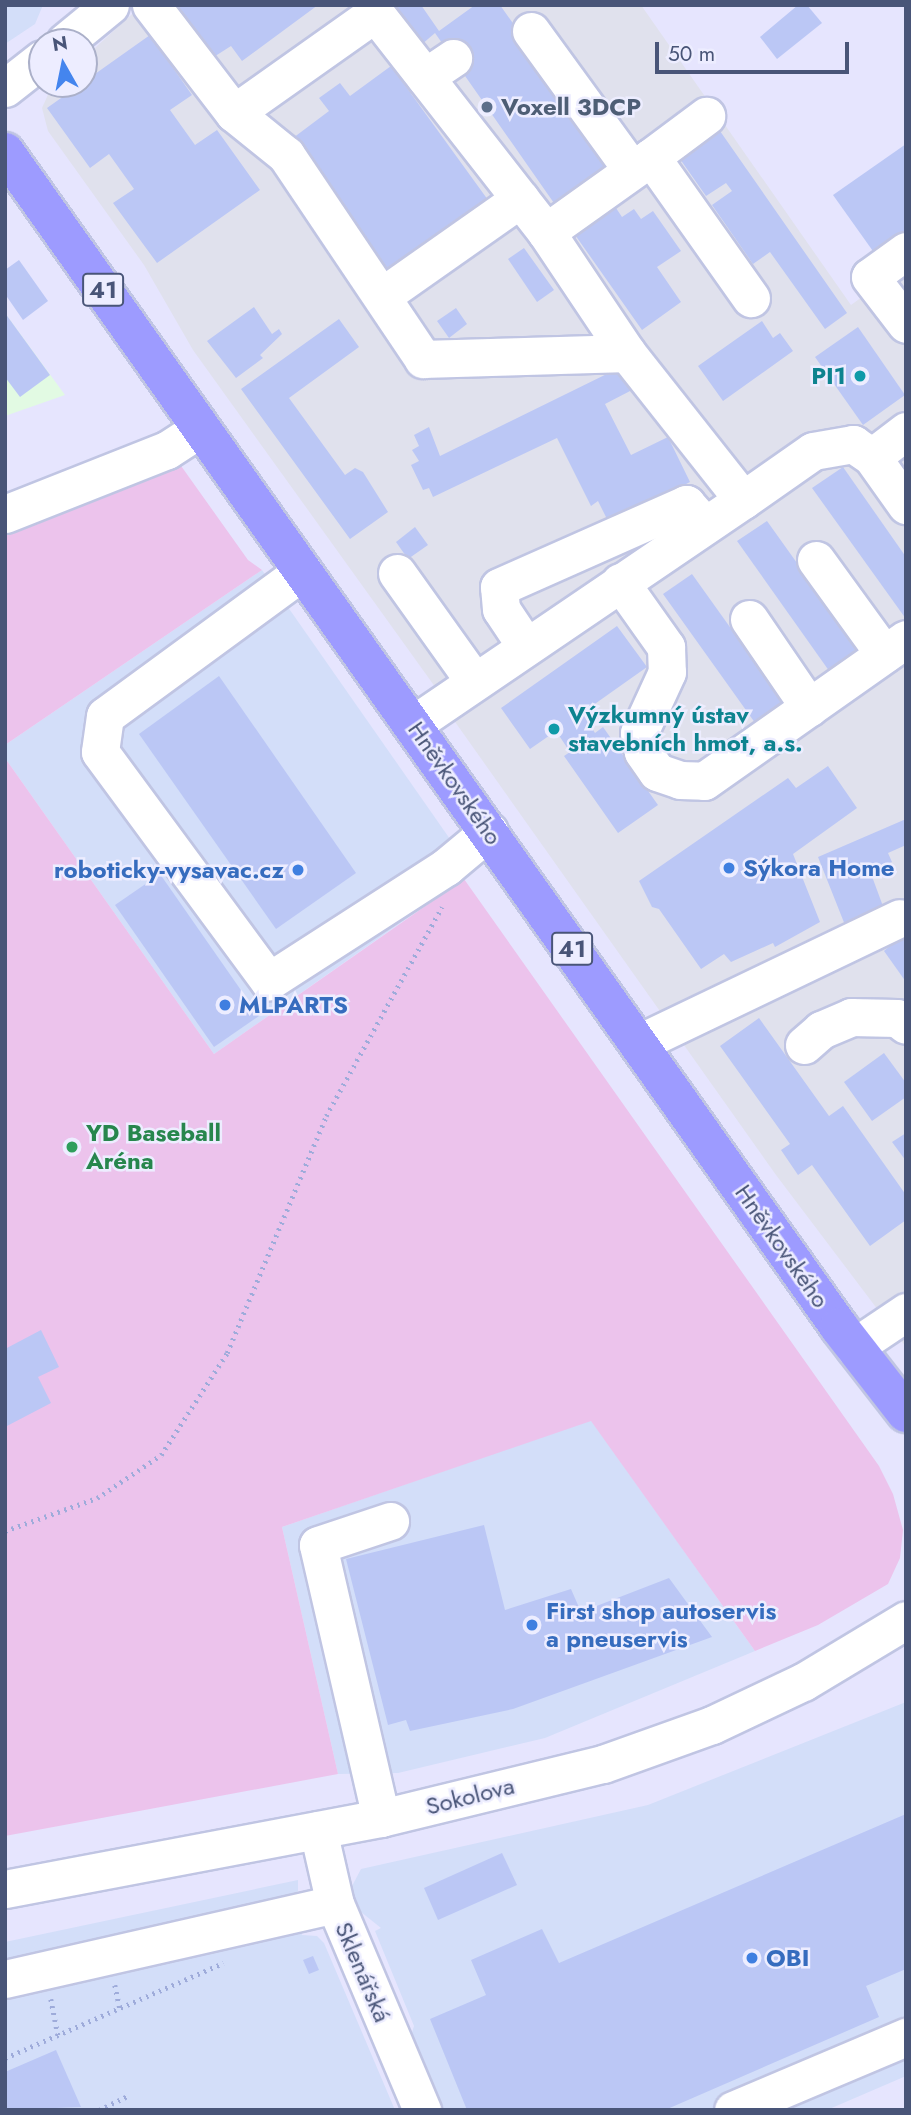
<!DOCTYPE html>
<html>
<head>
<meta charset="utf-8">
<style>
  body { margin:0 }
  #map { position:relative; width:911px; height:2115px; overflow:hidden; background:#e6e5fe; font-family:Jost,sans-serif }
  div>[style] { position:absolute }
  .commercial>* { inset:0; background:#d3def9 }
  .industrial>* { inset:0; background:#e0e1ed }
  .education>* { inset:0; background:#e2fae3 }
  .green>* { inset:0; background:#ecc3ec }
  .building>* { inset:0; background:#bbc7f5 }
  .path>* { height:4.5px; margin-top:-2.25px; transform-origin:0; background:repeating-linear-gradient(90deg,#9eabda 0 2px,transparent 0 7px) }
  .roads { filter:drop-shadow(2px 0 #c0c5e3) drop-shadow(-2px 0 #c0c5e3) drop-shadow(0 2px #c0c5e3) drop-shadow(0 -2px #c0c5e3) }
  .minor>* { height:37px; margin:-18.5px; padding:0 18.5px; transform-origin:18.5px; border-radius:18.5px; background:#fff }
  .major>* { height:38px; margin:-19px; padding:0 19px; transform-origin:19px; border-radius:19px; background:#9d9bff }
  .dots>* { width:19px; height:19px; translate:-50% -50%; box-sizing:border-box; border:4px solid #ededff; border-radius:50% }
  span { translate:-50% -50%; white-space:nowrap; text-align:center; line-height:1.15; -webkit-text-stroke:5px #ededff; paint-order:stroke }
  .shield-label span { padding:2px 5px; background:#ededff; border:2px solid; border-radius:5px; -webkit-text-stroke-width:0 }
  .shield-label { font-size:23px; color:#495578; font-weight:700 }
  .service-label { font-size:24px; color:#4e5e75; font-weight:700 }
  .left { translate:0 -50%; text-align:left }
  .culture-label { font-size:24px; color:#0d838f; font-weight:700 }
  .right { translate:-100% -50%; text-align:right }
  .street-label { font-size:24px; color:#495578 }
  .shop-label { font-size:24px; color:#366cbe; font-weight:700 }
  .leisure-label { font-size:24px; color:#27864d; font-weight:700 }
  .frame { position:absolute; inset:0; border:7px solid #495578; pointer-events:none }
  .north { position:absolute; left:28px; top:28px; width:70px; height:70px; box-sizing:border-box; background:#ededff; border:2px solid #abb0c9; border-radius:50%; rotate:351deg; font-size:19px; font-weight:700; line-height:28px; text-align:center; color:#495578 }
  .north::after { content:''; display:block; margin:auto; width:24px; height:32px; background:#4485ee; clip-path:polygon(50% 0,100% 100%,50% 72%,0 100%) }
  .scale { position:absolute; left:655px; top:42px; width:194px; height:32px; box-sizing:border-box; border:4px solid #495578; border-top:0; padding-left:9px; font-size:21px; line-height:24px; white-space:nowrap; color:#495578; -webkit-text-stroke:5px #ededff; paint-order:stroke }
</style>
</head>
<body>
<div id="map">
  <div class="commercial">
    <div style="clip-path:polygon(5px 5px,43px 5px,35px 24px,5px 44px)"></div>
    <div style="clip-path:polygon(262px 570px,473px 872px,214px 1054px,5px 758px,5px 745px)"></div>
    <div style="clip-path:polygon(591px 1420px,755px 1651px,545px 1738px,398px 1773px,338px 1774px,282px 1527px)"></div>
    <div style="clip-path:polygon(906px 1702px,906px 2076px,827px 2110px,441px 2110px,410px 2039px,414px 2026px,375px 1931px,381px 1928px,361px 1912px,351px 1888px,361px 1869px,648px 1805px)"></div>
    <div style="clip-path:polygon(298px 1880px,298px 1891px,290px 1899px,302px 1935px,317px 1936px,324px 1943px,395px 2110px,5px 2110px,5px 1942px)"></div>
  </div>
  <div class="industrial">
    <div style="clip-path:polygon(142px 5px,641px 5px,851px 305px,906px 265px,906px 1347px,776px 1175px,453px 719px,456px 716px,193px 350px,144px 265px,48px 131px,42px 108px,51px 88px,56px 84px,84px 84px,84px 58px)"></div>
  </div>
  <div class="education">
    <div style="clip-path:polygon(5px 313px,65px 395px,5px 416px)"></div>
  </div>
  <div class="green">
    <div style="clip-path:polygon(179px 463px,248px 560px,262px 570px,5px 745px,5px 531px)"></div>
    <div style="clip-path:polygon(5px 758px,214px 1054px,464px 879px,879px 1466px,893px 1494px,903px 1530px,900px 1558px,888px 1584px,818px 1625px,755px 1651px,591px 1421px,282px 1527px,338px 1774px,5px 1836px)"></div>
  </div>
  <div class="building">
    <div style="clip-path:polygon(168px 5px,318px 5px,242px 61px,231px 46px,209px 60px)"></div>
    <div style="clip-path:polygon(392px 5px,421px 5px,439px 31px,475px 5px,500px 5px,613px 165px,556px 206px,435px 33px,421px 45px)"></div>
    <div style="clip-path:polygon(798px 5px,807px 5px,822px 23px,777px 59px,760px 37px)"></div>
    <div style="clip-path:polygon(150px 35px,192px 95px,170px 110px,195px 145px,217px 130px,260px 190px,157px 263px,113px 203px,134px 189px,109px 154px,90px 168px,47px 108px)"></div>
    <div style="clip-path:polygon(391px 66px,488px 200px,385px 275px,289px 141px,329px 111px,319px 98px,340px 83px,350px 96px)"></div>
    <div style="clip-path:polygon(720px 131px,847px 313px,825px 329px,770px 252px,753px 264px,712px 205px,732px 191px,726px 183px,706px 196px,680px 159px)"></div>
    <div style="clip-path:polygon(906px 144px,906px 233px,875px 254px,833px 195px)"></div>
    <div style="clip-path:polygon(610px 199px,622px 217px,634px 209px,641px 219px,653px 211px,681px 251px,657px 267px,681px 302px,642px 330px,573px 232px)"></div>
    <div style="clip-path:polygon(524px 248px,554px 290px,537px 302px,508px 259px)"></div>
    <div style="clip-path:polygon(19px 260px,48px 301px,23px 320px,5px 294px,5px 270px)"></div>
    <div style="clip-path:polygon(254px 307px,272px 334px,279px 329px,282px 334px,260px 355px,263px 358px,236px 378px,207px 341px)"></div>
    <div style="clip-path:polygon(456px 308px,467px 324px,449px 338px,437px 321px)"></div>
    <div style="clip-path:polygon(5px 313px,50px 375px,20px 397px,5px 377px)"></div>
    <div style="clip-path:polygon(339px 319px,359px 347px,289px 398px,345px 475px,355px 468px,363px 472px,388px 512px,350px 539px,241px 389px)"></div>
    <div style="clip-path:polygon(762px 321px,773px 338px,780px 333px,793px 351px,723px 401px,698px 366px)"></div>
    <div style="clip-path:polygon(858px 327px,905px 395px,863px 425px,815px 357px)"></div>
    <div style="clip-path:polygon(621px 367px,632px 390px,605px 404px,631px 455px,668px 437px,690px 482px,609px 523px,598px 501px,591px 506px,557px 438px,433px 497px,429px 488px,423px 490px,411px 465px,419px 461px,412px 450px,419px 446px,414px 435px,429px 427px,440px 456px)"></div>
    <div style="clip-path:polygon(843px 467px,906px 557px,906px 619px,812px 488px)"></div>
    <div style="clip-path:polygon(767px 521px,862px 654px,832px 675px,737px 541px)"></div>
    <div style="clip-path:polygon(415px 527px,428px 545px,408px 559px,396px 542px)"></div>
    <div style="clip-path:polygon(692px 574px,787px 707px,758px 727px,663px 594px)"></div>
    <div style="clip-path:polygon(617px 626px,647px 667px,582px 713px,595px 733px,603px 727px,658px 805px,618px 833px,564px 756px,570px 752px,556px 731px,530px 749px,501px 708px)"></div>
    <div style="clip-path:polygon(219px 676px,356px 873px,276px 929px,139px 734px)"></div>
    <div style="clip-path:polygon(828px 766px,857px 808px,793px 854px,820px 922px,775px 947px,773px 943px,731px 962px,724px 954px,701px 969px,659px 909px,652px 907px,639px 881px,788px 778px,796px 788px)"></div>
    <div style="clip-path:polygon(906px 819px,906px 845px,888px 853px,892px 862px,870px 871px,884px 909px,845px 925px,818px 857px)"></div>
    <div style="clip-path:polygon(160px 874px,259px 1016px,214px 1047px,115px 905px)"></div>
    <div style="clip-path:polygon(906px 932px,906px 982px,884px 951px)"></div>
    <div style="clip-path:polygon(759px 1018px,829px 1116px,843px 1106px,906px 1195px,906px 1220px,870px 1246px,812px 1165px,798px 1175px,781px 1150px,790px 1144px,720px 1046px)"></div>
    <div style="clip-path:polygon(884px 1053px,906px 1083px,906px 1097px,872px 1121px,844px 1082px)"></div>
    <div style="clip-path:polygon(906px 1133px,906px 1161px,892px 1142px)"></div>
    <div style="clip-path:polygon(41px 1330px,59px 1367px,38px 1377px,51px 1403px,5px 1427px,5px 1349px)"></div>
    <div style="clip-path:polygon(484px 1525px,505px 1610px,571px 1589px,581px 1612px,669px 1578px,712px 1637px,513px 1709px,410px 1731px,406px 1720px,388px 1725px,346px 1559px)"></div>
    <div style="clip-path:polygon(906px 1814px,906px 1969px,866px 1986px,879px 2017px,665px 2110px,467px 2110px,430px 2019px,486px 1995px,471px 1960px,542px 1929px,559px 1963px)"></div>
    <div style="clip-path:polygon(502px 1853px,517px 1885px,438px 1920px,424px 1888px)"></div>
    <div style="clip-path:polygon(313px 1956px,319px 1970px,309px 1974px,303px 1960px)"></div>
    <div style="clip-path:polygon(56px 2050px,81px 2107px,5px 2110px,5px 2072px)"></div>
  </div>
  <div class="path">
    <div style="left:5px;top:1531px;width:98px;rotate:-19.7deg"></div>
    <div style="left:97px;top:1498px;width:77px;rotate:-33.9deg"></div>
    <div style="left:161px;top:1455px;width:121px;rotate:-57.1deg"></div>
    <div style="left:227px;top:1353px;width:257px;rotate:-67.3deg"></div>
    <div style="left:326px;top:1116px;width:239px;rotate:-61deg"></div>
    <div style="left:115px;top:1985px;width:24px;rotate:78deg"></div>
    <div style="left:51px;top:1999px;width:37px;rotate:79deg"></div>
    <div style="left:5px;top:2058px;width:238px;rotate:-23.5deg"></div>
    <div style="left:99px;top:2110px;width:34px;rotate:-26deg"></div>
  </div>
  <div class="roads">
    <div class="minor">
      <div style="left:151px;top:5px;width:136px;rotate:52.5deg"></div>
      <div style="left:234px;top:113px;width:67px;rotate:38.9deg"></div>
      <div style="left:286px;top:155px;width:246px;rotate:56.1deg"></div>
      <div style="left:423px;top:359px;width:204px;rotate:-1.7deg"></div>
      <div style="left:627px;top:353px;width:187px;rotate:51.7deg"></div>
      <div style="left:743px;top:500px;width:399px;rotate:145.8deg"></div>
      <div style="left:531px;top:31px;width:172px;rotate:54deg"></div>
      <div style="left:65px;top:42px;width:58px;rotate:-39.4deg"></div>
      <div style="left:425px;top:77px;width:34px;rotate:-34deg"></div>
      <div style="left:5px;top:88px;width:47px;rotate:-38.1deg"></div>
      <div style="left:234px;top:113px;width:173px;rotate:-35.3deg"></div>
      <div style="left:375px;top:13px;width:278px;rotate:52deg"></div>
      <div style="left:546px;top:232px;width:146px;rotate:56.2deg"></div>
      <div style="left:651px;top:157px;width:69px;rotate:-36.7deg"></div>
      <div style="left:546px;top:232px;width:129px;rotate:-35.5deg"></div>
      <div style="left:651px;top:157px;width:173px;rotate:54.7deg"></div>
      <div style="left:906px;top:251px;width:44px;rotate:144.2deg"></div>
      <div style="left:870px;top:277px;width:59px;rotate:52.5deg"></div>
      <div style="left:382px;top:296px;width:169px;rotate:-35.1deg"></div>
      <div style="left:872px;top:457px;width:59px;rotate:54.7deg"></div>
      <div style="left:743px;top:500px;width:85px;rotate:-35deg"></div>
      <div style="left:813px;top:451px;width:41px;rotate:-9.9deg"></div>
      <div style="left:853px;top:444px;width:23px;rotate:34deg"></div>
      <div style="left:872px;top:457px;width:43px;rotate:-37.4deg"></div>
      <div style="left:5px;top:514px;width:174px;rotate:-21.6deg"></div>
      <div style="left:167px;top:450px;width:40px;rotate:-32.9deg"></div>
      <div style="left:816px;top:560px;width:116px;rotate:54.1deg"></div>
      <div style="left:303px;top:571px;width:245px;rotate:143.8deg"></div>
      <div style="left:105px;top:716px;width:36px;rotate:98deg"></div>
      <div style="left:100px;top:752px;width:285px;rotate:53.6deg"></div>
      <div style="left:269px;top:981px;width:211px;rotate:-32.8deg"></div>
      <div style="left:446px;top:867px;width:56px;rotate:-39.9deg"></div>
      <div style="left:397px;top:573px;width:133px;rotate:54.5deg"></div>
      <div style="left:620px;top:582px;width:80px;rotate:54.7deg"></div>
      <div style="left:666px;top:647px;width:25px;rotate:88deg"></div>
      <div style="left:667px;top:672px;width:67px;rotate:114.7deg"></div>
      <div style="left:639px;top:733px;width:19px;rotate:78deg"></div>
      <div style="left:643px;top:752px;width:24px;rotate:55deg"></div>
      <div style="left:657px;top:772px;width:24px;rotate:19deg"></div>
      <div style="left:680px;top:780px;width:24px;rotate:2deg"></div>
      <div style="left:704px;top:781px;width:247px;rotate:-35.1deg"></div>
      <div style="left:749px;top:619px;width:107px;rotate:55.7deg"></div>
      <div style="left:525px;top:645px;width:43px;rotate:-123.7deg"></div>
      <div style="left:501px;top:609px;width:22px;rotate:-95deg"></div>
      <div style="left:499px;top:587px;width:205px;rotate:-23.9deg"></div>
      <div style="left:686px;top:504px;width:28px;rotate:48deg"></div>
      <div style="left:639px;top:1043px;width:289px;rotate:-25.6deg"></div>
      <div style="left:804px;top:1045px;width:23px;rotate:-41deg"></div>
      <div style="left:821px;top:1030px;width:33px;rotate:-23deg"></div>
      <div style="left:851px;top:1017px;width:46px;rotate:1.2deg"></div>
      <div style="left:897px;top:1018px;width:11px;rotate:38deg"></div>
      <div style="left:854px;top:1347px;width:63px;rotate:-33.9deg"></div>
      <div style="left:381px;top:1818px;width:280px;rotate:-103deg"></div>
      <div style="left:318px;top:1545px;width:76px;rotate:-18.4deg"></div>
      <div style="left:318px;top:1830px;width:76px;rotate:77.1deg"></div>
      <div style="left:335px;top:1904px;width:224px;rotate:67.1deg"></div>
      <div style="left:5px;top:1889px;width:383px;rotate:-10.7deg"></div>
      <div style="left:381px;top:1818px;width:228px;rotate:-13.7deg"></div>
      <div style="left:603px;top:1764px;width:116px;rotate:-19.7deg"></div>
      <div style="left:712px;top:1725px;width:101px;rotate:-25.3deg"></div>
      <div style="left:803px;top:1682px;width:120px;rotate:-31deg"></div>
      <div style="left:5px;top:1979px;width:338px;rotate:-12.8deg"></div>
      <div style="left:733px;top:2110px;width:188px;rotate:-22.9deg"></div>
    </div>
    <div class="major">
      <div style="left:5px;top:152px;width:1441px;rotate:54.63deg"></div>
      <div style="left:839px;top:1327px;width:109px;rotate:52.1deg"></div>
    </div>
  </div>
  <div class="dots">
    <div style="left:487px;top:107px;background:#5c6f8a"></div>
    <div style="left:860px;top:376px;background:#0f9aa8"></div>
    <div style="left:554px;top:729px;background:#0f9aa8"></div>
    <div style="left:729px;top:868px;background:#3f7fe0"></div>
    <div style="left:298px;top:870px;background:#3f7fe0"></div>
    <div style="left:225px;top:1005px;background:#3f7fe0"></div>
    <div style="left:72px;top:1147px;background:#2e9e5b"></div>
    <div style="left:532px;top:1625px;background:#3f7fe0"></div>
    <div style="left:752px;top:1958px;background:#3f7fe0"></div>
  </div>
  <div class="shield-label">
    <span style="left:103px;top:290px">41</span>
    <span style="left:572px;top:949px">41</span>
  </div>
  <div class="service-label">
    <span class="left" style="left:501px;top:107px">Voxell 3DCP</span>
  </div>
  <div class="culture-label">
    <span class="right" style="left:846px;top:376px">PI1</span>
    <span class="left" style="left:568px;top:729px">Výzkumný ústav<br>stavebních hmot, a.s.</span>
  </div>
  <div class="street-label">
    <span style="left:455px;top:783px;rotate:55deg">Hněvkovského</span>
    <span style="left:782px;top:1246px;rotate:55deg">Hněvkovského</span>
    <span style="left:470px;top:1796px;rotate:-14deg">Sokolova</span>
    <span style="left:363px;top:1972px;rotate:67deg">Sklenářská</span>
  </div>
  <div class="shop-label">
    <span class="left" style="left:743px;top:868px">Sýkora Home</span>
    <span class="right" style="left:284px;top:870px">roboticky-vysavac.cz</span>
    <span class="left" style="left:239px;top:1005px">MLPARTS</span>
    <span class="left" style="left:546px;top:1625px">First shop autoservis<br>a pneuservis</span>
    <span class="left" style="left:766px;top:1958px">OBI</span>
  </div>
  <div class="leisure-label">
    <span class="left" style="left:86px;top:1147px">YD Baseball<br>Aréna</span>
  </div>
  <div class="frame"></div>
  <div class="north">N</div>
  <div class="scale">50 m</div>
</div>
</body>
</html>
